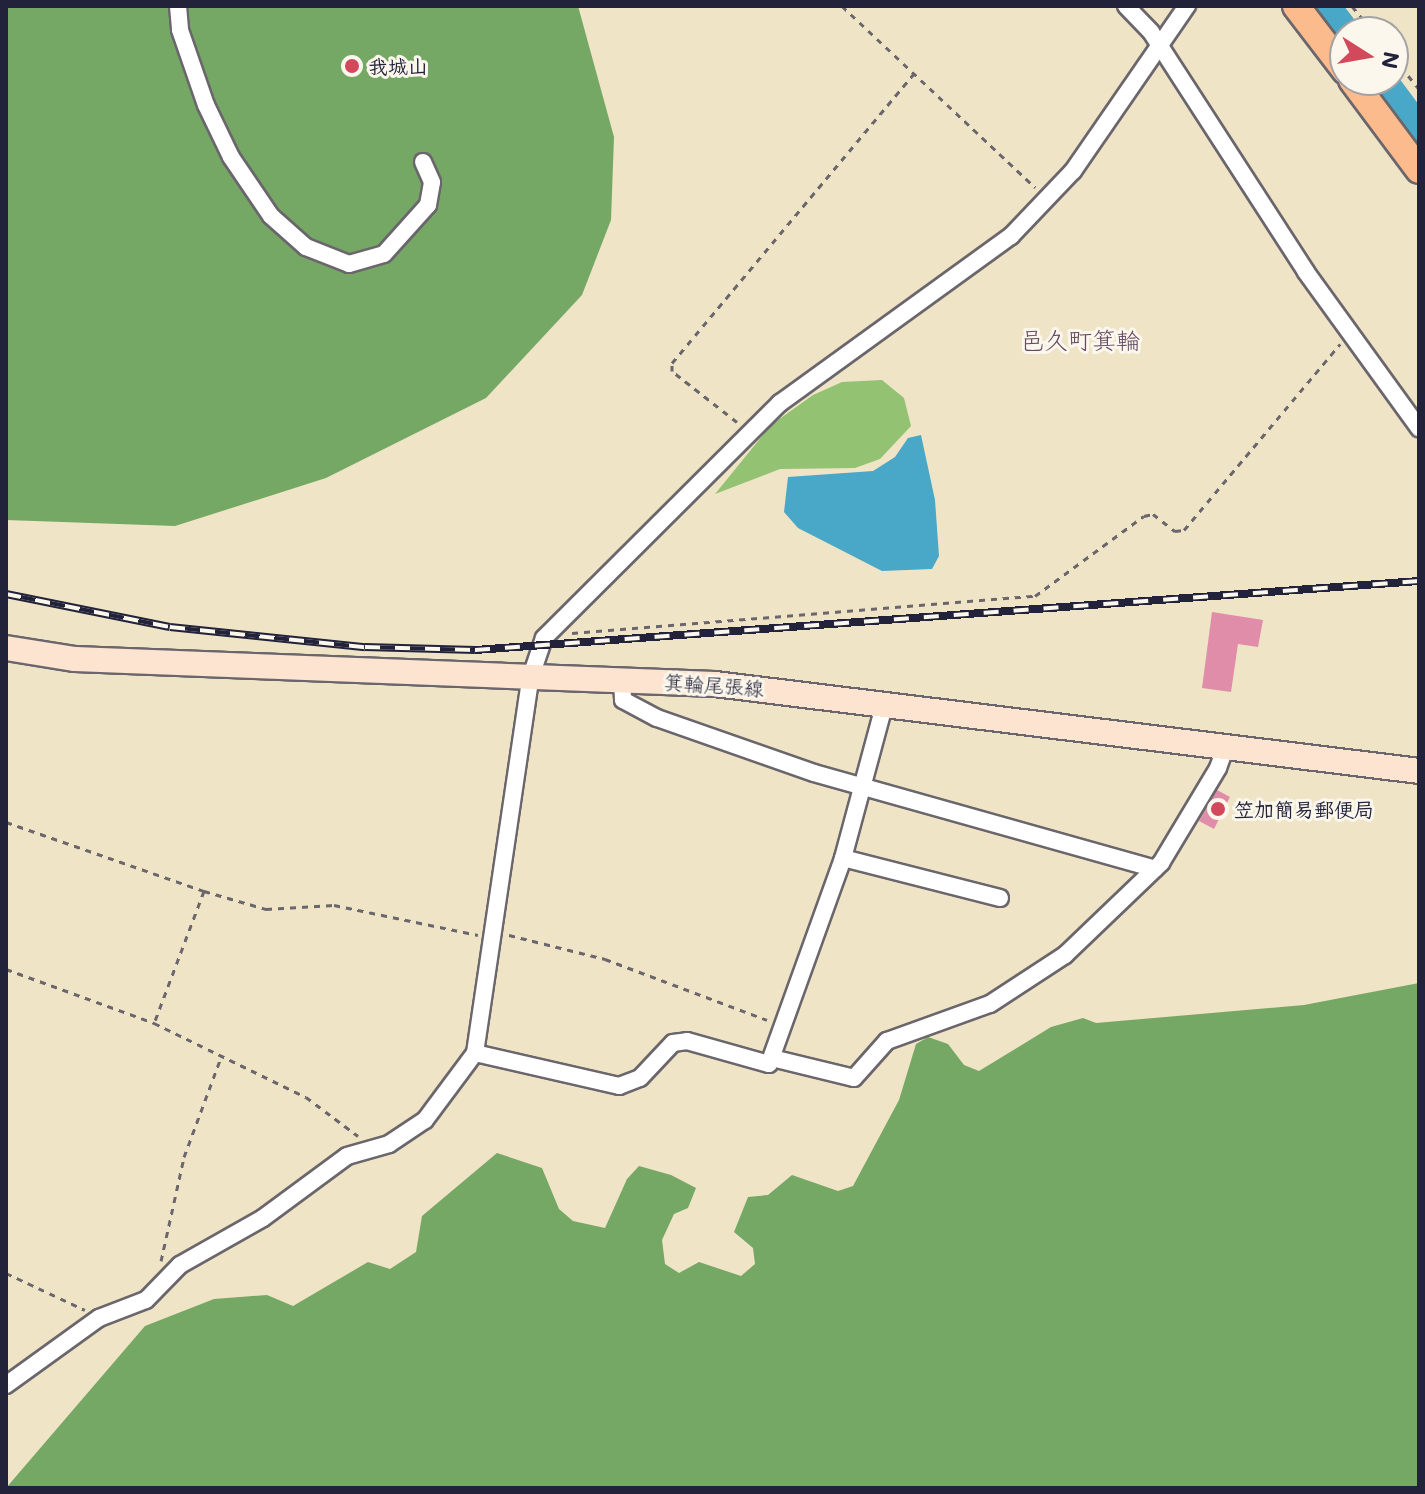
<!DOCTYPE html>
<html>
<head>
<meta charset="utf-8">
<style>
  body { margin:0 }
  #map { position:relative; width:1425px; height:1494px; overflow:hidden; background:#efe4c6; font-family:Mali,"Klee One",sans-serif }
  div>[style] { position:absolute }
  .green>* { inset:0; background:#92c272 }
  .forest>* { inset:0; background:#75a864 }
  .water>* { inset:0; background:#49a7c8 }
  .building>* { inset:0; background:#df8da8 }
  .path>* { height:3px; margin-top:-1.5px; transform-origin:0; background:repeating-linear-gradient(90deg,#6a666c 0 6px,transparent 0 12px) }
  .roads { filter:drop-shadow(2px 0 #6a666c) drop-shadow(-2px 0 #6a666c) drop-shadow(0 2px #6a666c) drop-shadow(0 -2px #6a666c) }
  .minor>* { height:16px; margin:-8px; padding:0 8px; transform-origin:8px; border-radius:8px; background:#fff }
  .secondary>* { height:24px; margin:-12px; padding:0 12px; transform-origin:12px; border-radius:12px; background:#fde4d1 }
  .primary>* { height:26px; margin:-13px; padding:0 13px; transform-origin:13px; border-radius:13px; background:#fbbb8c }
  .rail>* { height:8px; margin-top:-4px; transform-origin:0; background:repeating-linear-gradient(90deg,#fbf7ec 0 15px,#22223b 0 30px); box-sizing:border-box; border-block:2px solid #22223b }
  .dots>* { width:22px; height:22px; translate:-50% -50%; box-sizing:border-box; border:4px solid #fbf7ec; border-radius:50% }
  span { translate:-50% -50%; white-space:nowrap; text-align:center; line-height:1.15; -webkit-text-stroke:6px #fbf7ec; paint-order:stroke }
  .poi-label { font-size:20px; color:#22223b; font-weight:700 }
  .left { translate:0 -50%; text-align:left }
  .street-label { font-size:20px; color:#22223b }
  .quarter-label { font-size:24px; color:#644761 }
  .frame { position:absolute; inset:0; border:8px solid #22223b; pointer-events:none }
  .north { position:absolute; left:1329px; top:16px; width:80px; height:80px; box-sizing:border-box; background:#fbf7ec; border:2px solid #a4a2a5; border-radius:50%; rotate:101deg; font-size:22px; font-weight:700; line-height:32px; text-align:center; color:#22223b }
  .north::after { content:''; display:block; margin:auto; width:28px; height:36px; background:#d1495b; clip-path:polygon(50% 0,100% 100%,50% 72%,0 100%) }
</style>
</head>
<body>
<div id="map">
  <div class="green">
    <div style="clip-path:polygon(882px 380px,904px 398px,911px 426px,880px 459px,855px 468px,780px 469px,715px 494px,771px 425px,813px 395px,842px 382px)"></div>
  </div>
  <div class="forest">
    <div style="clip-path:polygon(6px 6px,578px 6px,614px 137px,611px 220px,582px 295px,486px 398px,326px 478px,175px 526px,6px 520px)"></div>
    <div style="clip-path:polygon(1419px 983px,1419px 1488px,6px 1488px,145px 1326px,214px 1299px,267px 1295px,293px 1306px,368px 1262px,390px 1269px,416px 1252px,422px 1216px,497px 1153px,542px 1168px,559px 1209px,573px 1221px,605px 1228px,627px 1179px,639px 1166px,671px 1175px,696px 1188px,688px 1208px,674px 1214px,662px 1240px,665px 1264px,679px 1273px,699px 1262px,741px 1276px,755px 1264px,753px 1248px,734px 1232px,748px 1197px,768px 1195px,792px 1175px,838px 1191px,853px 1186px,899px 1100px,916px 1044px,928px 1037px,948px 1044px,964px 1065px,979px 1071px,1051px 1027px,1083px 1018px,1096px 1023px,1304px 1005px)"></div>
  </div>
  <div class="water">
    <div style="clip-path:polygon(1306px 6px,1344px 6px,1364px 32px,1345px 32px,1345px 58px)"></div>
    <div style="clip-path:polygon(1393px 70px,1419px 105px,1419px 157px,1362px 80px,1393px 80px)"></div>
    <div style="clip-path:polygon(921px 435px,935px 500px,939px 556px,932px 569px,882px 571px,798px 528px,784px 512px,788px 477px,873px 471px,895px 457px,908px 438px)"></div>
  </div>
  <div class="building">
    <div style="clip-path:polygon(1212px 612px,1263px 620px,1258px 647px,1238px 644px,1231px 692px,1202px 688px)"></div>
    <div style="clip-path:polygon(1217px 790px,1230px 797px,1214px 829px,1199px 821px)"></div>
  </div>
  <div class="path">
    <div style="left:842px;top:6px;width:265px;rotate:43.2deg"></div>
    <div style="left:1352px;top:6px;width:33px;rotate:51deg"></div>
    <div style="left:1393px;top:57px;width:41px;rotate:50.9deg"></div>
    <div style="left:737px;top:422px;width:83px;rotate:-141.9deg"></div>
    <div style="left:672px;top:371px;width:8px;rotate:-90deg"></div>
    <div style="left:672px;top:363px;width:377px;rotate:-50.1deg"></div>
    <div style="left:572px;top:633px;width:464px;rotate:-4.6deg"></div>
    <div style="left:1035px;top:596px;width:135px;rotate:-36.3deg"></div>
    <div style="left:1144px;top:516px;width:9px;rotate:-13deg"></div>
    <div style="left:1153px;top:514px;width:28px;rotate:38deg"></div>
    <div style="left:1175px;top:531px;width:9px;rotate:-6deg"></div>
    <div style="left:1184px;top:530px;width:243px;rotate:-50deg"></div>
    <div style="left:6px;top:822px;width:210px;rotate:19.2deg"></div>
    <div style="left:204px;top:891px;width:141px;rotate:110.7deg"></div>
    <div style="left:204px;top:891px;width:65px;rotate:16.2deg"></div>
    <div style="left:266px;top:909px;width:68px;rotate:-3.4deg"></div>
    <div style="left:334px;top:905px;width:147px;rotate:11.8deg"></div>
    <div style="left:509px;top:935px;width:99px;rotate:14deg"></div>
    <div style="left:605px;top:959px;width:173px;rotate:20.6deg"></div>
    <div style="left:6px;top:969px;width:158px;rotate:20deg"></div>
    <div style="left:154px;top:1023px;width:169px;rotate:26deg"></div>
    <div style="left:306px;top:1097px;width:65px;rotate:36.9deg"></div>
    <div style="left:161px;top:1261px;width:107px;rotate:-77.5deg"></div>
    <div style="left:184px;top:1157px;width:109px;rotate:-69.6deg"></div>
    <div style="left:6px;top:1273px;width:87px;rotate:25.1deg"></div>
  </div>
  <div class="roads">
    <div class="minor">
      <div style="left:178px;top:6px;width:24px;rotate:85deg"></div>
      <div style="left:180px;top:30px;width:79px;rotate:70.9deg"></div>
      <div style="left:206px;top:105px;width:58px;rotate:64.3deg"></div>
      <div style="left:231px;top:157px;width:71px;rotate:55.9deg"></div>
      <div style="left:271px;top:216px;width:47px;rotate:41.5deg"></div>
      <div style="left:306px;top:247px;width:46px;rotate:21.6deg"></div>
      <div style="left:349px;top:264px;width:36px;rotate:-16deg"></div>
      <div style="left:384px;top:254px;width:66px;rotate:-48.1deg"></div>
      <div style="left:428px;top:205px;width:23px;rotate:-80deg"></div>
      <div style="left:432px;top:182px;width:22px;rotate:-114deg"></div>
      <div style="left:1126px;top:6px;width:36px;rotate:46deg"></div>
      <div style="left:1151px;top:32px;width:286px;rotate:57.1deg"></div>
      <div style="left:1306px;top:272px;width:193px;rotate:54.1deg"></div>
      <div style="left:622px;top:680px;width:20px;rotate:87deg"></div>
      <div style="left:623px;top:700px;width:38px;rotate:28deg"></div>
      <div style="left:657px;top:718px;width:166px;rotate:19.3deg"></div>
      <div style="left:814px;top:773px;width:354px;rotate:15.7deg"></div>
      <div style="left:843px;top:858px;width:162px;rotate:14.3deg"></div>
      <div style="left:475px;top:1053px;width:148px;rotate:12.9deg"></div>
      <div style="left:619px;top:1086px;width:22px;rotate:-21deg"></div>
      <div style="left:640px;top:1078px;width:48px;rotate:-46.7deg"></div>
      <div style="left:673px;top:1043px;width:14px;rotate:-8deg"></div>
      <div style="left:687px;top:1041px;width:85px;rotate:15.7deg"></div>
      <div style="left:769px;top:1064px;width:219px;rotate:-70.2deg"></div>
      <div style="left:843px;top:858px;width:162px;rotate:-74.9deg"></div>
      <div style="left:772px;top:1058px;width:84px;rotate:13.7deg"></div>
      <div style="left:854px;top:1078px;width:50px;rotate:-48.3deg"></div>
      <div style="left:887px;top:1041px;width:109px;rotate:-19.8deg"></div>
      <div style="left:990px;top:1004px;width:90px;rotate:-33.2deg"></div>
      <div style="left:1065px;top:955px;width:133px;rotate:-43.8deg"></div>
      <div style="left:1161px;top:863px;width:111px;rotate:-59deg"></div>
      <div style="left:1218px;top:768px;width:23px;rotate:-70deg"></div>
      <div style="left:6px;top:1385px;width:115px;rotate:-35.8deg"></div>
      <div style="left:99px;top:1318px;width:50px;rotate:-21deg"></div>
      <div style="left:146px;top:1300px;width:49px;rotate:-45.8deg"></div>
      <div style="left:180px;top:1265px;width:95px;rotate:-29.5deg"></div>
      <div style="left:263px;top:1218px;width:104px;rotate:-36.4deg"></div>
      <div style="left:347px;top:1156px;width:44px;rotate:-15.9deg"></div>
      <div style="left:389px;top:1144px;width:43px;rotate:-33.7deg"></div>
      <div style="left:425px;top:1120px;width:84px;rotate:-53.3deg"></div>
      <div style="left:475px;top:1053px;width:381px;rotate:-81.6deg"></div>
      <div style="left:531px;top:676px;width:40px;rotate:-71.1deg"></div>
      <div style="left:544px;top:638px;width:333px;rotate:-44.9deg"></div>
      <div style="left:780px;top:403px;width:285px;rotate:-35.9deg"></div>
      <div style="left:1011px;top:236px;width:90px;rotate:-46.4deg"></div>
      <div style="left:1073px;top:171px;width:201px;rotate:-55.4deg"></div>
    </div>
    <div class="secondary">
      <div style="left:6px;top:648px;width:70px;rotate:9.1deg"></div>
      <div style="left:75px;top:659px;width:640px;rotate:2.24deg"></div>
      <div style="left:715px;top:684px;width:709px;rotate:7.04deg"></div>
    </div>
    <div class="primary">
      <div style="left:1296px;top:6px;width:81px;rotate:52.6deg"></div>
      <div style="left:1352px;top:80px;width:112px;rotate:53.3deg"></div>
    </div>
  </div>
  <div class="rail">
    <div style="left:6px;top:594px;width:167px;rotate:11.4deg"></div>
    <div style="left:170px;top:627px;width:196px;rotate:5.9deg"></div>
    <div style="left:365px;top:647px;width:110px;rotate:1.6deg"></div>
    <div style="left:475px;top:650px;width:947px;rotate:-4.18deg"></div>
  </div>
  <div class="dots">
    <div style="left:352px;top:66px;background:#d1495b"></div>
    <div style="left:1218px;top:809px;background:#d1495b"></div>
  </div>
  <div class="poi-label">
    <span class="left" style="left:368px;top:66px">我城山</span>
    <span class="left" style="left:1234px;top:809px">笠加簡易郵便局</span>
  </div>
  <div class="street-label">
    <span style="left:714px;top:685px;rotate:4deg">箕輪尾張線</span>
  </div>
  <div class="quarter-label">
    <span style="left:1080px;top:340px">邑久町箕輪</span>
  </div>
  <div class="frame"></div>
  <div class="north">N</div>
</div>
</body>
</html>
